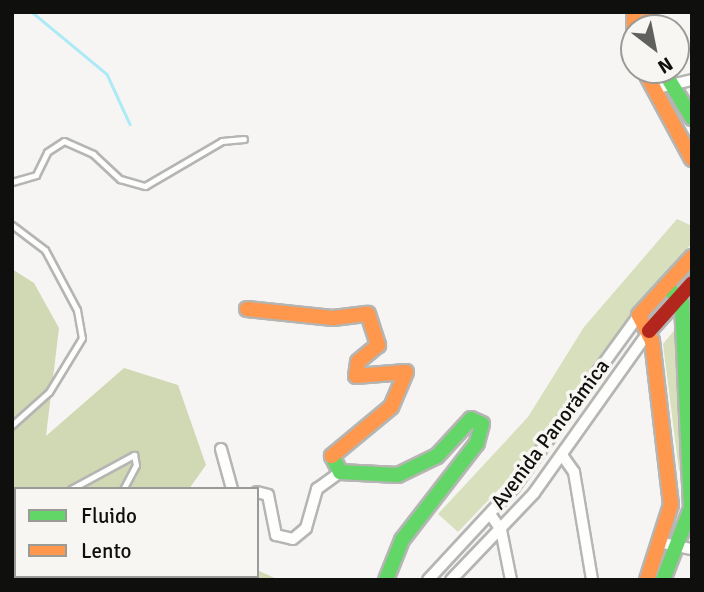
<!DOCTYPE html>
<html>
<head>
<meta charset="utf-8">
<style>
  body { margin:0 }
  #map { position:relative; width:704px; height:592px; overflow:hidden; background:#f6f5f3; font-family:Signika,sans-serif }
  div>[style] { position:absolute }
  .green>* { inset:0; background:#d7dfbc }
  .forest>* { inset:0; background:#d1d9b4 }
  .stream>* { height:2.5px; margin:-1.25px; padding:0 1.25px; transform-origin:1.25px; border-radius:1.25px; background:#aceaf6 }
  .roads { filter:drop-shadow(2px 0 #b5b5b3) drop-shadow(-2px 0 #b5b5b3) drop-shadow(0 2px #b5b5b3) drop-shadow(0 -2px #b5b5b3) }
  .lane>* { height:5px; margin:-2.5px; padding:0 2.5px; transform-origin:2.5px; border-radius:2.5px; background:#fefefd }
  .street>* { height:10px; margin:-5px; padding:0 5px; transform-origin:5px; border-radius:5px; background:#fefefd }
  .fast>* { height:14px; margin:-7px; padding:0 7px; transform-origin:7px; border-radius:7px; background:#63d668 }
  .slow>* { height:14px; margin:-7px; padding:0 7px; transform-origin:7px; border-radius:7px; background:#ff974d }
  .jam>* { height:14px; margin:-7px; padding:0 7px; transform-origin:7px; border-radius:7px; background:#b3261e }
  span { translate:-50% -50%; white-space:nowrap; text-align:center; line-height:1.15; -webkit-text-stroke:7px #f7f6f2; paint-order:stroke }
  .street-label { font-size:21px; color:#0f0f0d }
  .frame { position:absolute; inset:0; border:14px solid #0f0f0d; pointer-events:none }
  .legend { position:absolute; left:14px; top:487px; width:245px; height:91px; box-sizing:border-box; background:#f7f6f2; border:2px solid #9a9a96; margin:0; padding:9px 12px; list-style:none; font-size:21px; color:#0f0f0d }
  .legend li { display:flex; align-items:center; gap:14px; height:35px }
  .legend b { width:35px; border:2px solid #9a9a96 }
  .north { position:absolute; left:620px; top:14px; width:70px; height:70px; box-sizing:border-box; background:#f7f6f2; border:2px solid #9a9a96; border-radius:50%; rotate:148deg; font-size:19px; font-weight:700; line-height:28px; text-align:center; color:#0f0f0d }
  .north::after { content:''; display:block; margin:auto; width:24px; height:32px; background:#60605e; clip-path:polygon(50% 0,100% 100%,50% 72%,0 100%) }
</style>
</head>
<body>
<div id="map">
  <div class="green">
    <div style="clip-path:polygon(677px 219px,692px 226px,692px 243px,620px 329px,540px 446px,458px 532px,438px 514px,528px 417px,584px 327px)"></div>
    <div style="clip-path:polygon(681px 322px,686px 469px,679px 471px,663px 344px)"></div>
  </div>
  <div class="forest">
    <div style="clip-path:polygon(12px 269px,34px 283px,59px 328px,46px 436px,124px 368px,178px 385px,206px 465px,189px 489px,16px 489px,16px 576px,257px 576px,257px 570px,279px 580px,12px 580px)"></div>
  </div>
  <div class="stream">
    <div style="left:32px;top:12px;width:97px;rotate:39.6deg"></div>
    <div style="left:107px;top:74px;width:55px;rotate:65.3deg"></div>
  </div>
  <div class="roads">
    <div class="lane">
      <div style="left:12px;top:182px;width:25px;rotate:-16deg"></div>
      <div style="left:36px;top:175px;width:25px;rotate:-64deg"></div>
      <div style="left:47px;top:152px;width:20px;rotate:-33deg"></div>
      <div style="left:64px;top:141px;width:32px;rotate:24deg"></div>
      <div style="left:93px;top:154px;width:37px;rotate:43deg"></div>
      <div style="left:120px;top:179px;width:26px;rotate:16deg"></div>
      <div style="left:145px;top:186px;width:89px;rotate:-30.3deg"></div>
      <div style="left:222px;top:141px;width:22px;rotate:-5deg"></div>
      <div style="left:12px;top:225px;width:41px;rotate:37.1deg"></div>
      <div style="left:45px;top:250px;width:68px;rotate:61.9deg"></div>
      <div style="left:77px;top:310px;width:28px;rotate:80deg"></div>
      <div style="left:82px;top:338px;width:63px;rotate:121.4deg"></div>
      <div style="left:49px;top:392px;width:50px;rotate:138.3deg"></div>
      <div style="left:71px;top:489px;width:72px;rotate:-28.4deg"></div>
      <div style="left:134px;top:455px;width:10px;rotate:79deg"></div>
      <div style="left:136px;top:465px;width:27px;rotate:118deg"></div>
      <div style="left:12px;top:491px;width:4px;rotate:14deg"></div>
      <div style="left:56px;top:580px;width:7px;rotate:-34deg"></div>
    </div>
    <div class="street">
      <div style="left:653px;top:89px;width:40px;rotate:-13deg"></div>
      <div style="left:221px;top:449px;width:41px;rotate:74.6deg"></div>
      <div style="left:562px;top:455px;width:21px;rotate:55deg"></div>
      <div style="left:574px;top:472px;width:109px;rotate:80.5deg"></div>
      <div style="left:257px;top:492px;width:11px;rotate:15deg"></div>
      <div style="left:268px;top:495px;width:41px;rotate:78.7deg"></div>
      <div style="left:276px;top:535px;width:17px;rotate:13deg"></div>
      <div style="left:293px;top:539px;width:17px;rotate:-40deg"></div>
      <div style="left:306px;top:528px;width:41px;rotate:-74.2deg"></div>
      <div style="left:317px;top:489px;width:29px;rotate:-36deg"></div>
      <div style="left:490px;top:514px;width:19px;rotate:55deg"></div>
      <div style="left:501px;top:530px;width:51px;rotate:78.7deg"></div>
      <div style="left:663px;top:543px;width:30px;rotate:12deg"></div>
      <div style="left:428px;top:580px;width:127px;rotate:-47.2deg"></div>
      <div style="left:514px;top:487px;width:213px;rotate:-54deg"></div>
      <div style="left:451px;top:580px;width:120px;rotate:-46.3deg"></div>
      <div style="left:534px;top:493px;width:199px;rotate:-54.6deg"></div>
    </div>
    <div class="fast">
      <div style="left:663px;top:70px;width:56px;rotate:58.9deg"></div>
      <div style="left:332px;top:456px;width:18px;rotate:63deg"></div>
      <div style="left:340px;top:472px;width:58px;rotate:3deg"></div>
      <div style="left:398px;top:475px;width:43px;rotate:-26deg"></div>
      <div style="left:437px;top:456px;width:50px;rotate:-47.4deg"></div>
      <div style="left:471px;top:419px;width:12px;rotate:24deg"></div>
      <div style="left:482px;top:424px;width:20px;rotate:105deg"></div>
      <div style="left:477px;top:443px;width:123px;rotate:127.7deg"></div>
      <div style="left:402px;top:540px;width:43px;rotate:111.8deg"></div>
      <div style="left:663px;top:580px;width:77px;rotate:-68.7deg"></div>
      <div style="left:691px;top:508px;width:205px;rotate:-92.5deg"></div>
      <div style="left:682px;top:303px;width:24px;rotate:-132deg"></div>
    </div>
    <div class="slow">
      <div style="left:634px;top:12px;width:29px;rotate:90deg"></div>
      <div style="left:649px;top:28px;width:16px;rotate:-86deg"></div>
      <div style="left:644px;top:70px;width:101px;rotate:61.7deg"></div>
      <div style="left:247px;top:309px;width:86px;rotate:6deg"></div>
      <div style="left:333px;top:318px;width:35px;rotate:-7deg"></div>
      <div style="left:368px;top:314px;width:33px;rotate:72deg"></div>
      <div style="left:378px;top:345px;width:26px;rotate:140deg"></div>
      <div style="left:358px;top:362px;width:14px;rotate:98deg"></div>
      <div style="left:356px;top:376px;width:50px;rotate:-4.6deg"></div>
      <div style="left:406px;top:372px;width:38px;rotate:113deg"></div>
      <div style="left:391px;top:407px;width:77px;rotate:140.3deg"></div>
      <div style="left:647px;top:580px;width:79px;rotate:-72.3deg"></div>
      <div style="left:671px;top:505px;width:165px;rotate:-96.6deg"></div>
      <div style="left:652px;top:341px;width:29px;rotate:-117deg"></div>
      <div style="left:639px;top:315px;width:79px;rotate:-47.6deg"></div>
    </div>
    <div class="jam">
      <div style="left:649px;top:331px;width:64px;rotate:-48.1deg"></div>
    </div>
  </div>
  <div class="street-label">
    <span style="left:550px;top:434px;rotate:-53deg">Avenida Panorámica</span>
  </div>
  <div class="frame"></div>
  <ul class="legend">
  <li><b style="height:9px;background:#63d668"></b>Fluido</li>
  <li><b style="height:9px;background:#ff974d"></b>Lento</li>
  </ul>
  <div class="north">N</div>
</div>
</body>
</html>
